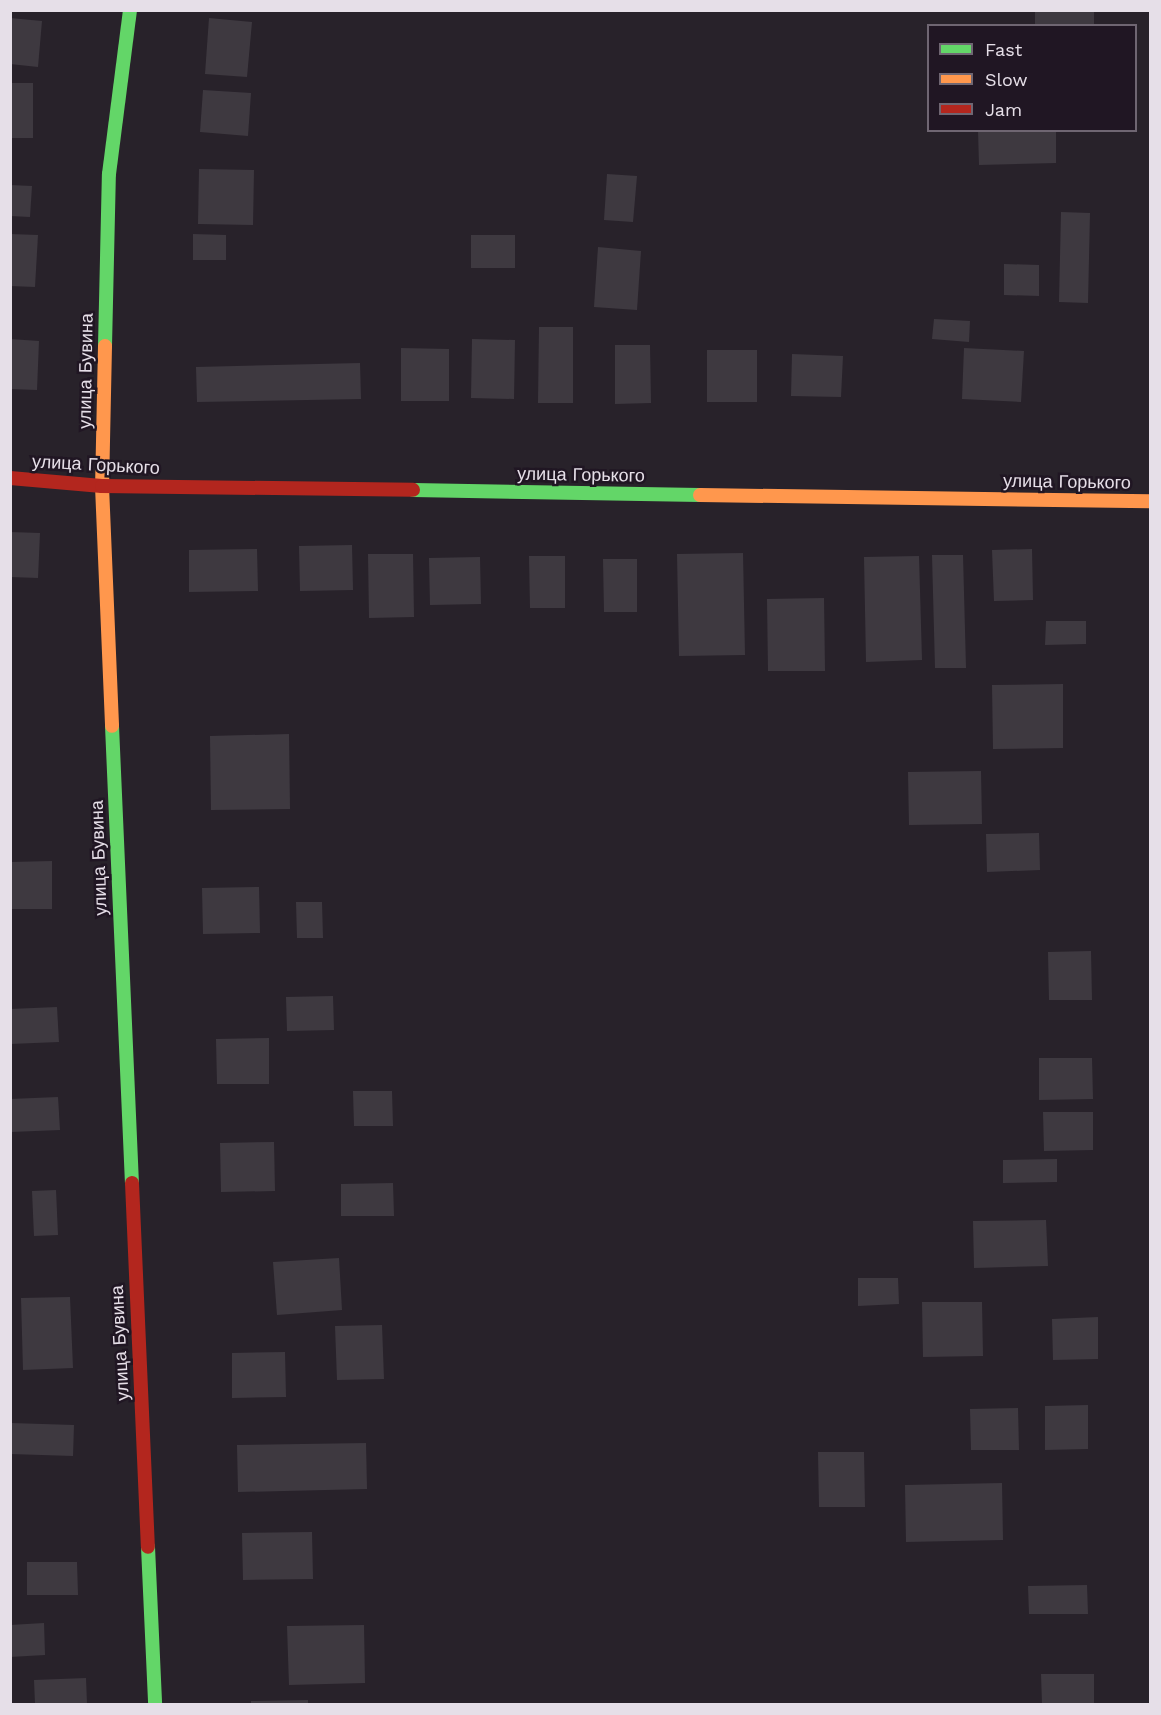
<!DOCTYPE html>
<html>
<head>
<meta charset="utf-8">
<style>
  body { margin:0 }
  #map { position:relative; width:1161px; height:1715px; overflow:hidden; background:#28222a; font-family:"Work Sans",sans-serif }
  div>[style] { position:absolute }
  .building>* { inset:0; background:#3e3940 }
  .fast>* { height:14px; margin:-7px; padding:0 7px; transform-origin:7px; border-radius:7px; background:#63d668 }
  .slow>* { height:14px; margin:-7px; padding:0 7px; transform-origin:7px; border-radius:7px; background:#ff974d }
  .jam>* { height:14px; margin:-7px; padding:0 7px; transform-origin:7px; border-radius:7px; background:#b3261e }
  span { translate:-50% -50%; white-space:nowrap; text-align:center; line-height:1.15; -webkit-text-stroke:5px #201623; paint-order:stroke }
  .street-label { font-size:18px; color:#e6dfe8 }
  .frame { position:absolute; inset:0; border:12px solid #e6dfe8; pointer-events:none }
  .legend { position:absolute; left:927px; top:24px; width:210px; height:108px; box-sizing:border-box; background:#201623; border:2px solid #6f6672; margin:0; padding:8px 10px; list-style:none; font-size:18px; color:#e6dfe8 }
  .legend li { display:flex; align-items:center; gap:12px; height:30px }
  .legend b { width:30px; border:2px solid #6f6672 }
</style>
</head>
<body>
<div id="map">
  <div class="building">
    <div style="clip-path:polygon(1035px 10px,1094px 10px,1094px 26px,1035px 26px)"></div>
    <div style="clip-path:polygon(10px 18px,42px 21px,38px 67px,10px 64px)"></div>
    <div style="clip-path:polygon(209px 18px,252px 22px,247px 77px,205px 74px)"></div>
    <div style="clip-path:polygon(10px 83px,33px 83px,33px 138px,10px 138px)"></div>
    <div style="clip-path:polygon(203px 90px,251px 93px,248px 136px,200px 132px)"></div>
    <div style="clip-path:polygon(978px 130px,1056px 130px,1056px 163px,979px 165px)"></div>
    <div style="clip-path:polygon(199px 169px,254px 170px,253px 225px,198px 224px)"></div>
    <div style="clip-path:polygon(607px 174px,637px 176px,633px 222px,604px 220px)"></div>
    <div style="clip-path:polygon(10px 185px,32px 186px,30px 217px,10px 216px)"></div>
    <div style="clip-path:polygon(1061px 212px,1090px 213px,1088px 303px,1059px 302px)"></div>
    <div style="clip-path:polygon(10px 234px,38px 235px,35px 287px,10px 286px)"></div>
    <div style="clip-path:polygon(193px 234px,226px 235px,226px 260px,193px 260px)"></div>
    <div style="clip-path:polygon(471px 235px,515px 235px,515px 268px,471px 268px)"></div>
    <div style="clip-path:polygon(598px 247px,641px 251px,637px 310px,594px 307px)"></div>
    <div style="clip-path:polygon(1004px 264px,1039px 265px,1039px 296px,1004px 295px)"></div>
    <div style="clip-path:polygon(934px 319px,970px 321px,969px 342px,932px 339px)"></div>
    <div style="clip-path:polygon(539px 327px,573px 327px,573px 403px,538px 403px)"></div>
    <div style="clip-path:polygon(10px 339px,39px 341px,37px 390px,10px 389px)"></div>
    <div style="clip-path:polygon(472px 339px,515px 340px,514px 399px,471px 398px)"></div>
    <div style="clip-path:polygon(615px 345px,650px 345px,651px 403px,615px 404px)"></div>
    <div style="clip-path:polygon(401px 348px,449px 349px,449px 401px,401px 401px)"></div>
    <div style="clip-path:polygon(964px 348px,1024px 351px,1021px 402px,962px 399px)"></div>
    <div style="clip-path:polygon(707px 350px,757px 350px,757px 402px,707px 402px)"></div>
    <div style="clip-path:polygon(792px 354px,843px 356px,841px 397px,791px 396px)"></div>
    <div style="clip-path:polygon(360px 363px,361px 399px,197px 402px,196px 367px)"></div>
    <div style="clip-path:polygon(10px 532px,40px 533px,38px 578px,10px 577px)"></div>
    <div style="clip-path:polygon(352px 545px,353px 590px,300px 591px,299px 546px)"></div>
    <div style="clip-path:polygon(257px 549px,258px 591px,189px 592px,189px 550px)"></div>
    <div style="clip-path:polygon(1032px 549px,1033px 600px,994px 601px,992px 550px)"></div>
    <div style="clip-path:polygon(743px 553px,745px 655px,679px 656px,677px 554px)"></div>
    <div style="clip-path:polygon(368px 554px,413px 554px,414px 617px,369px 618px)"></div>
    <div style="clip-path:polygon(932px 555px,963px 555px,966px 668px,935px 668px)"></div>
    <div style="clip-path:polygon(529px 556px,565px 556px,565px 608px,530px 608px)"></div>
    <div style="clip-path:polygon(919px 556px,922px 660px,866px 662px,864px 557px)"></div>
    <div style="clip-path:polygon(480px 557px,481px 604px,430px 605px,429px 558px)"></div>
    <div style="clip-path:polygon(603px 559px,637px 559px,637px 612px,604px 612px)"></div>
    <div style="clip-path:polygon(824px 598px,825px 671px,768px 671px,767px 599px)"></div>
    <div style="clip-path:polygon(1046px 621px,1086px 621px,1086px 644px,1045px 645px)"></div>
    <div style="clip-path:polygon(1063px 684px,1063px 748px,993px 749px,992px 685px)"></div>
    <div style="clip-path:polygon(289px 734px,290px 809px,211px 810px,210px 736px)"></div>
    <div style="clip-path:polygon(981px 771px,982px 824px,909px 825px,908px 772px)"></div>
    <div style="clip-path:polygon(1039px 833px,1040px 870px,987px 872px,986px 834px)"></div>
    <div style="clip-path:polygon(52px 861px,52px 909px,10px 909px,10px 862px)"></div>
    <div style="clip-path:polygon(259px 887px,260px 933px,203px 934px,202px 888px)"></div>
    <div style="clip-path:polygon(296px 902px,322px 902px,323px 938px,297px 938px)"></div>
    <div style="clip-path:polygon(1091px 951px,1092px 1000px,1049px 1000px,1048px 952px)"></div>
    <div style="clip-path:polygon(333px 996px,334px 1030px,287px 1031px,286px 997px)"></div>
    <div style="clip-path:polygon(57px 1007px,59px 1042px,10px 1044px,10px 1009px)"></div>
    <div style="clip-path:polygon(269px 1038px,269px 1084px,217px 1084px,216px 1039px)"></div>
    <div style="clip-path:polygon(1039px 1058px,1092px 1058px,1093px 1099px,1039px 1100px)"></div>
    <div style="clip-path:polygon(353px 1091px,392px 1091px,393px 1126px,354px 1126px)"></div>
    <div style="clip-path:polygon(58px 1097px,60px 1130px,11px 1132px,10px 1099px)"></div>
    <div style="clip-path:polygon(1043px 1112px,1093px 1112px,1093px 1150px,1044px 1151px)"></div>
    <div style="clip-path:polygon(274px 1142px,275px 1191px,221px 1192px,220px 1143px)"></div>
    <div style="clip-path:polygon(1057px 1159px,1057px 1182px,1003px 1183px,1003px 1160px)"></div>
    <div style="clip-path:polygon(393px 1183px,394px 1216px,341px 1216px,341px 1184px)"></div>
    <div style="clip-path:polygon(56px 1190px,58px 1235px,34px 1236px,32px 1191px)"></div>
    <div style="clip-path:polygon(1046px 1220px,1048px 1266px,974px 1268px,973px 1221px)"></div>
    <div style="clip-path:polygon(339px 1258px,342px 1310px,277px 1315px,273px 1262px)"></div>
    <div style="clip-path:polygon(858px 1278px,898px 1278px,899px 1304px,858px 1306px)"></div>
    <div style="clip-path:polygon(70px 1297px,73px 1368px,23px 1370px,21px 1298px)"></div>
    <div style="clip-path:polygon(922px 1302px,982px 1302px,983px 1356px,923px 1357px)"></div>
    <div style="clip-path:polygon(1098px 1317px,1098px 1359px,1053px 1360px,1052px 1319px)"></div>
    <div style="clip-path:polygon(382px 1325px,384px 1379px,337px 1380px,335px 1326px)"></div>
    <div style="clip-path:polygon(285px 1352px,286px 1397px,232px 1398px,232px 1353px)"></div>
    <div style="clip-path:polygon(1088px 1405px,1088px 1449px,1045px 1450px,1045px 1406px)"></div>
    <div style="clip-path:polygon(1018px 1408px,1019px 1450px,971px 1450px,970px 1409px)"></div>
    <div style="clip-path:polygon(11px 1423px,74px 1425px,73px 1456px,10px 1454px)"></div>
    <div style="clip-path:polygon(366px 1443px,367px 1489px,238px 1492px,237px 1445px)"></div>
    <div style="clip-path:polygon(818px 1452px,864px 1452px,865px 1507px,819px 1507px)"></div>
    <div style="clip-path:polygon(1002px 1483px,1003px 1540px,906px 1542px,905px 1485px)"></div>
    <div style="clip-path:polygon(312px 1532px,313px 1579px,243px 1580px,242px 1533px)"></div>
    <div style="clip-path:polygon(27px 1562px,77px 1562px,78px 1595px,27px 1595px)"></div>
    <div style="clip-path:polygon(1087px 1585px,1088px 1614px,1029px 1614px,1028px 1586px)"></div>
    <div style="clip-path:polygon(44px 1623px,45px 1655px,10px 1657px,10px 1625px)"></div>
    <div style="clip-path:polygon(364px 1625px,365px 1683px,289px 1685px,287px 1626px)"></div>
    <div style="clip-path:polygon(1041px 1674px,1094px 1674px,1094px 1703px,1042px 1704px)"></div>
    <div style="clip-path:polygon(86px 1678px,87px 1704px,35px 1704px,34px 1680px)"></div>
    <div style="clip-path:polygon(308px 1700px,308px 1704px,251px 1704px,251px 1701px)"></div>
  </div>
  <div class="fast">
    <div style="left:105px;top:346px;width:172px;rotate:-88.7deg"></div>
    <div style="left:109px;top:174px;width:165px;rotate:-82.7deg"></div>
    <div style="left:413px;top:490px;width:287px;rotate:1deg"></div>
    <div style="left:112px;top:726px;width:457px;rotate:87.5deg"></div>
    <div style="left:148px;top:1547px;width:157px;rotate:87.4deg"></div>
  </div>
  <div class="slow">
    <div style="left:105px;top:346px;width:140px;rotate:91.2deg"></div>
    <div style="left:102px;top:486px;width:240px;rotate:87.6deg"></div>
    <div style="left:700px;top:495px;width:450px;rotate:0.8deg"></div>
  </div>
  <div class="jam">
    <div style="left:10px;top:478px;width:92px;rotate:5deg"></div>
    <div style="left:102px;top:486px;width:311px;rotate:0.7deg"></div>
    <div style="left:132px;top:1183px;width:364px;rotate:87.5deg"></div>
  </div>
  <div class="street-label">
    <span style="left:86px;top:371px;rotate:-89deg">улица Бувина</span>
    <span style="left:96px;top:465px;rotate:3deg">улица Горького</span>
    <span style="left:581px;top:475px;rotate:1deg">улица Горького</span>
    <span style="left:1067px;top:482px;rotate:1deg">улица Горького</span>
    <span style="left:99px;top:858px;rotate:-92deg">улица Бувина</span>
    <span style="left:120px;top:1343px;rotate:-93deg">улица Бувина</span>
  </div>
  <div class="frame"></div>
  <ul class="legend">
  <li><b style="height:8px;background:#63d668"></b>Fast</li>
  <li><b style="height:8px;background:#ff974d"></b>Slow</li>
  <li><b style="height:8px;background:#b3261e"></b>Jam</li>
  </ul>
</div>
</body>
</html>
